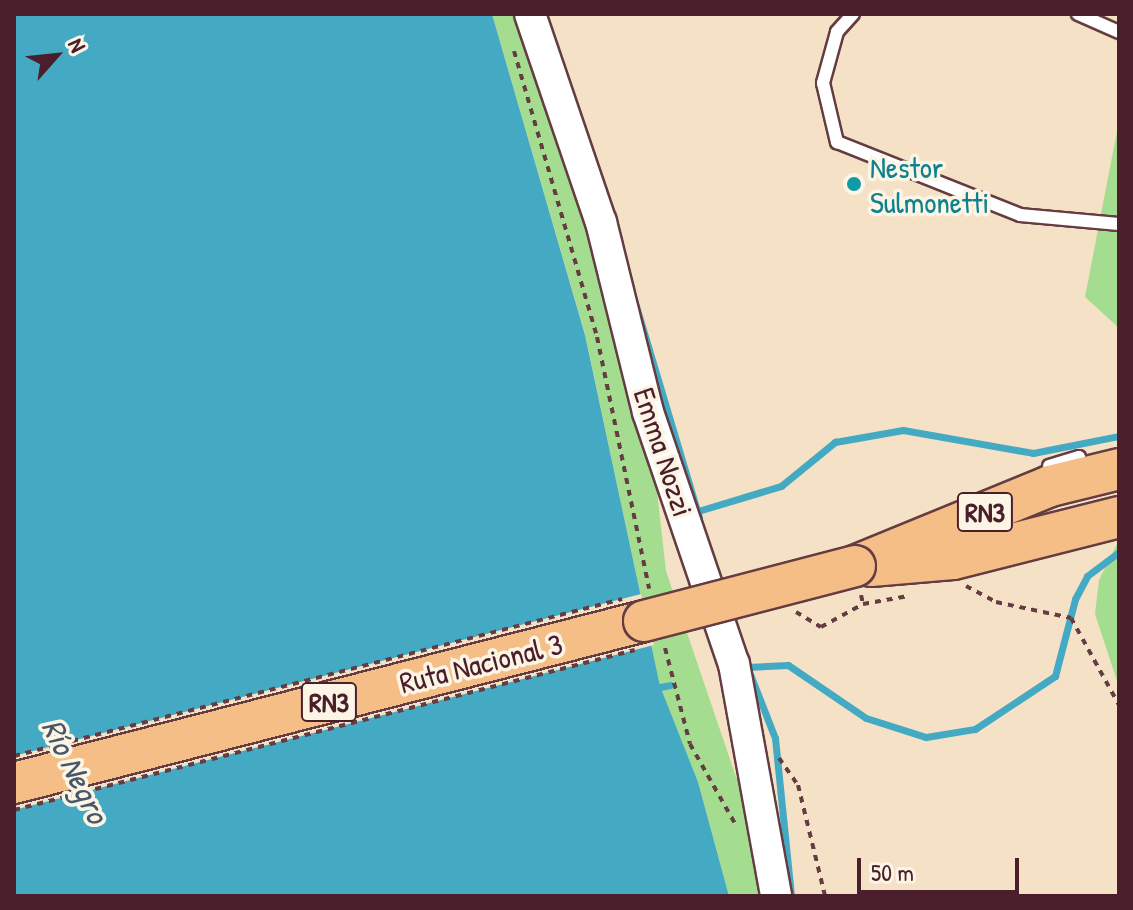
<!DOCTYPE html>
<html>
<head>
<meta charset="utf-8">
<style>
  body { margin:0 }
  #map { position:relative; width:1133px; height:910px; overflow:hidden; background:#f4e1c6; font-family:"Patrick Hand",sans-serif }
  div>[style] { position:absolute }
  .green>* { inset:0; background:#a4dd8f }
  .water>* { inset:0; background:#44aac4 }
  .pier>* { inset:0; background:#f4e1c6 }
  .stream>* { height:7px; margin:-3.5px; padding:0 3.5px; transform-origin:3.5px; border-radius:3.5px; background:#44aac4 }
  .path>* { height:4px; margin-top:-2px; transform-origin:0; background:repeating-linear-gradient(90deg,#643c42 0 6px,transparent 0 12px) }
  .roads { filter:drop-shadow(2px 0 #643c42) drop-shadow(-2px 0 #643c42) drop-shadow(0 2px #643c42) drop-shadow(0 -2px #643c42) }
  .service>* { height:12px; margin:-6px; padding:0 6px; transform-origin:6px; border-radius:6px; background:#fff }
  .tertiary>* { height:30px; margin:-15px; padding:0 15px; transform-origin:15px; border-radius:15px; background:#fff }
  .trunk>* { height:40px; margin:-20px; padding:0 20px; transform-origin:20px; border-radius:20px; background:#f6be87 }
  .path-bridge>* { height:4px; margin-top:-2px; transform-origin:0; background:repeating-linear-gradient(90deg,#643c42 0 6px,transparent 0 12px) }
  .bridges { filter:drop-shadow(2px 0 #643c42) drop-shadow(-2px 0 #643c42) drop-shadow(0 2px #643c42) drop-shadow(0 -2px #643c42) }
  .trunk-bridge>* { height:40px; margin:-20px; padding:0 20px; transform-origin:20px; border-radius:20px; background:#f6be87 }
  .dots>* { width:22px; height:22px; translate:-50% -50%; box-sizing:border-box; border:4px solid #fcf5e5; border-radius:50% }
  span { translate:-50% -50%; white-space:nowrap; text-align:center; line-height:1.15; -webkit-text-stroke:7px #fcf5e5; paint-order:stroke }
  .shield-label span { padding:2px 6px; background:#fcf5e5; border:2px solid; border-radius:6px; -webkit-text-stroke-width:0 }
  .shield-label { font-size:28px; color:#4a1f2b; font-weight:700 }
  .culture-label { font-size:30px; color:#0d838f }
  .left { translate:0 -50%; text-align:left }
  .street-label { font-size:30px; color:#4a1f2b }
  .water-label { font-size:32px; color:#485768; font-style:italic }
  .frame { position:absolute; inset:0; border:16px solid #4a1f2b; pointer-events:none }
  .north { position:absolute; left:16px; top:16px; width:80px; height:80px; -webkit-text-stroke:6px #fcf5e5; paint-order:stroke; rotate:63deg; font-size:22px; font-weight:700; line-height:32px; text-align:center; color:#4a1f2b }
  .north::after { content:''; display:block; margin:auto; width:28px; height:36px; background:#4a1f2b; clip-path:polygon(50% 0,100% 100%,50% 72%,0 100%) }
  .scale { position:absolute; left:857px; top:858px; width:162px; height:36px; box-sizing:border-box; border:4px solid #4a1f2b; border-top:0; padding-left:10px; font-size:24px; line-height:28px; white-space:nowrap; color:#4a1f2b; -webkit-text-stroke:6px #fcf5e5; paint-order:stroke }
</style>
</head>
<body>
<div id="map">
  <div class="green">
    <div style="clip-path:polygon(492px 14px,527px 14px,648px 412px,666px 571px,736px 777px,755px 796px,765px 896px,729px 896px,698px 782px,660px 687px,585px 334px)"></div>
    <div style="clip-path:polygon(1119px 121px,1119px 328px,1085px 297px)"></div>
    <div style="clip-path:polygon(1119px 540px,1119px 687px,1095px 614px,1099px 580px)"></div>
  </div>
  <div class="water">
    <div style="clip-path:polygon(14px 14px,492px 14px,585px 335px,660px 686px,698px 782px,729px 896px,14px 896px)"></div>
  </div>
  <div class="pier">
    <div style="clip-path:polygon(641px 594px,654px 645px,14px 810px,14px 756px)"></div>
  </div>
  <div class="stream">
    <div style="left:633px;top:296px;width:231px;rotate:73.4deg"></div>
    <div style="left:698px;top:511px;width:87px;rotate:-16.8deg"></div>
    <div style="left:781px;top:486px;width:70px;rotate:-39.2deg"></div>
    <div style="left:835px;top:442px;width:69px;rotate:-10deg"></div>
    <div style="left:903px;top:430px;width:132px;rotate:10deg"></div>
    <div style="left:1033px;top:453px;width:88px;rotate:-11.2deg"></div>
    <div style="left:747px;top:667px;width:41px;rotate:-2.8deg"></div>
    <div style="left:788px;top:665px;width:94px;rotate:34.2deg"></div>
    <div style="left:866px;top:718px;width:63px;rotate:17.6deg"></div>
    <div style="left:926px;top:737px;width:50px;rotate:-9.3deg"></div>
    <div style="left:975px;top:729px;width:96px;rotate:-33.5deg"></div>
    <div style="left:1055px;top:676px;width:80px;rotate:-75.4deg"></div>
    <div style="left:1075px;top:599px;width:26px;rotate:-62deg"></div>
    <div style="left:1087px;top:576px;width:40px;rotate:-37deg"></div>
    <div style="left:750px;top:674px;width:69px;rotate:68.7deg"></div>
    <div style="left:775px;top:738px;width:159px;rotate:84.2deg"></div>
    <div style="left:660px;top:687px;width:10px;rotate:-11deg"></div>
  </div>
  <div class="path">
    <div style="left:514px;top:51px;width:298px;rotate:73.8deg"></div>
    <div style="left:597px;top:337px;width:257px;rotate:78.3deg"></div>
    <div style="left:966px;top:586px;width:34px;rotate:28deg"></div>
    <div style="left:996px;top:602px;width:77px;rotate:12deg"></div>
    <div style="left:1071px;top:618px;width:99px;rotate:61.1deg"></div>
    <div style="left:861px;top:595px;width:9px;rotate:77deg"></div>
    <div style="left:863px;top:604px;width:46px;rotate:-10.1deg"></div>
    <div style="left:796px;top:612px;width:29px;rotate:31deg"></div>
    <div style="left:821px;top:627px;width:48px;rotate:-28.7deg"></div>
    <div style="left:665px;top:648px;width:99px;rotate:75.4deg"></div>
    <div style="left:690px;top:744px;width:95px;rotate:60.5deg"></div>
    <div style="left:779px;top:758px;width:33px;rotate:55deg"></div>
    <div style="left:798px;top:785px;width:114px;rotate:76.3deg"></div>
  </div>
  <div class="roads">
    <div class="service">
      <div style="left:853px;top:14px;width:24px;rotate:132deg"></div>
      <div style="left:837px;top:32px;width:53px;rotate:105.4deg"></div>
      <div style="left:823px;top:83px;width:61px;rotate:76.7deg"></div>
      <div style="left:837px;top:142px;width:197px;rotate:21.7deg"></div>
      <div style="left:1020px;top:215px;width:99px;rotate:5.2deg"></div>
      <div style="left:1078px;top:14px;width:45px;rotate:23.7deg"></div>
      <div style="left:1049px;top:466px;width:31px;rotate:-17deg"></div>
      <div style="left:1079px;top:457px;width:14px;rotate:78deg"></div>
    </div>
    <div class="tertiary">
      <div style="left:530px;top:14px;width:220px;rotate:71.2deg"></div>
      <div style="left:601px;top:222px;width:196px;rotate:76.1deg"></div>
      <div style="left:648px;top:412px;width:266px;rotate:71.2deg"></div>
      <div style="left:734px;top:664px;width:236px;rotate:79.7deg"></div>
    </div>
    <div class="trunk">
      <div style="left:855px;top:566px;width:211px;rotate:-22.3deg"></div>
      <div style="left:1050px;top:486px;width:71px;rotate:-13.8deg"></div>
      <div style="left:871px;top:566px;width:82px;rotate:-4.9deg"></div>
      <div style="left:953px;top:559px;width:171px;rotate:-14.2deg"></div>
      <div style="left:14px;top:783px;width:650px;rotate:-14.42deg"></div>
    </div>
  </div>
  <div class="path-bridge">
    <div style="left:14px;top:756px;width:628px;rotate:-14.48deg"></div>
    <div style="left:14px;top:810px;width:641px;rotate:-14.45deg"></div>
  </div>
  <div class="bridges">
    <div class="trunk-bridge">
      <div style="left:644px;top:621px;width:218px;rotate:-14.6deg"></div>
    </div>
  </div>
  <div class="dots">
    <div style="left:854px;top:184px;background:#0f9aa8"></div>
  </div>
  <div class="shield-label">
    <span style="left:985px;top:512px">RN3</span>
    <span style="left:329px;top:702px">RN3</span>
  </div>
  <div class="culture-label">
    <span class="left" style="left:870px;top:184px">Nestor<br>Sulmonetti</span>
  </div>
  <div class="street-label">
    <span style="left:664px;top:452px;rotate:72deg">Emma Nozzi</span>
    <span style="left:481px;top:663px;rotate:-14deg">Ruta Nacional 3</span>
  </div>
  <div class="water-label">
    <span style="left:75px;top:771px;rotate:64deg">Río Negro</span>
  </div>
  <div class="frame"></div>
  <div class="north">N</div>
  <div class="scale">50 m</div>
</div>
</body>
</html>
